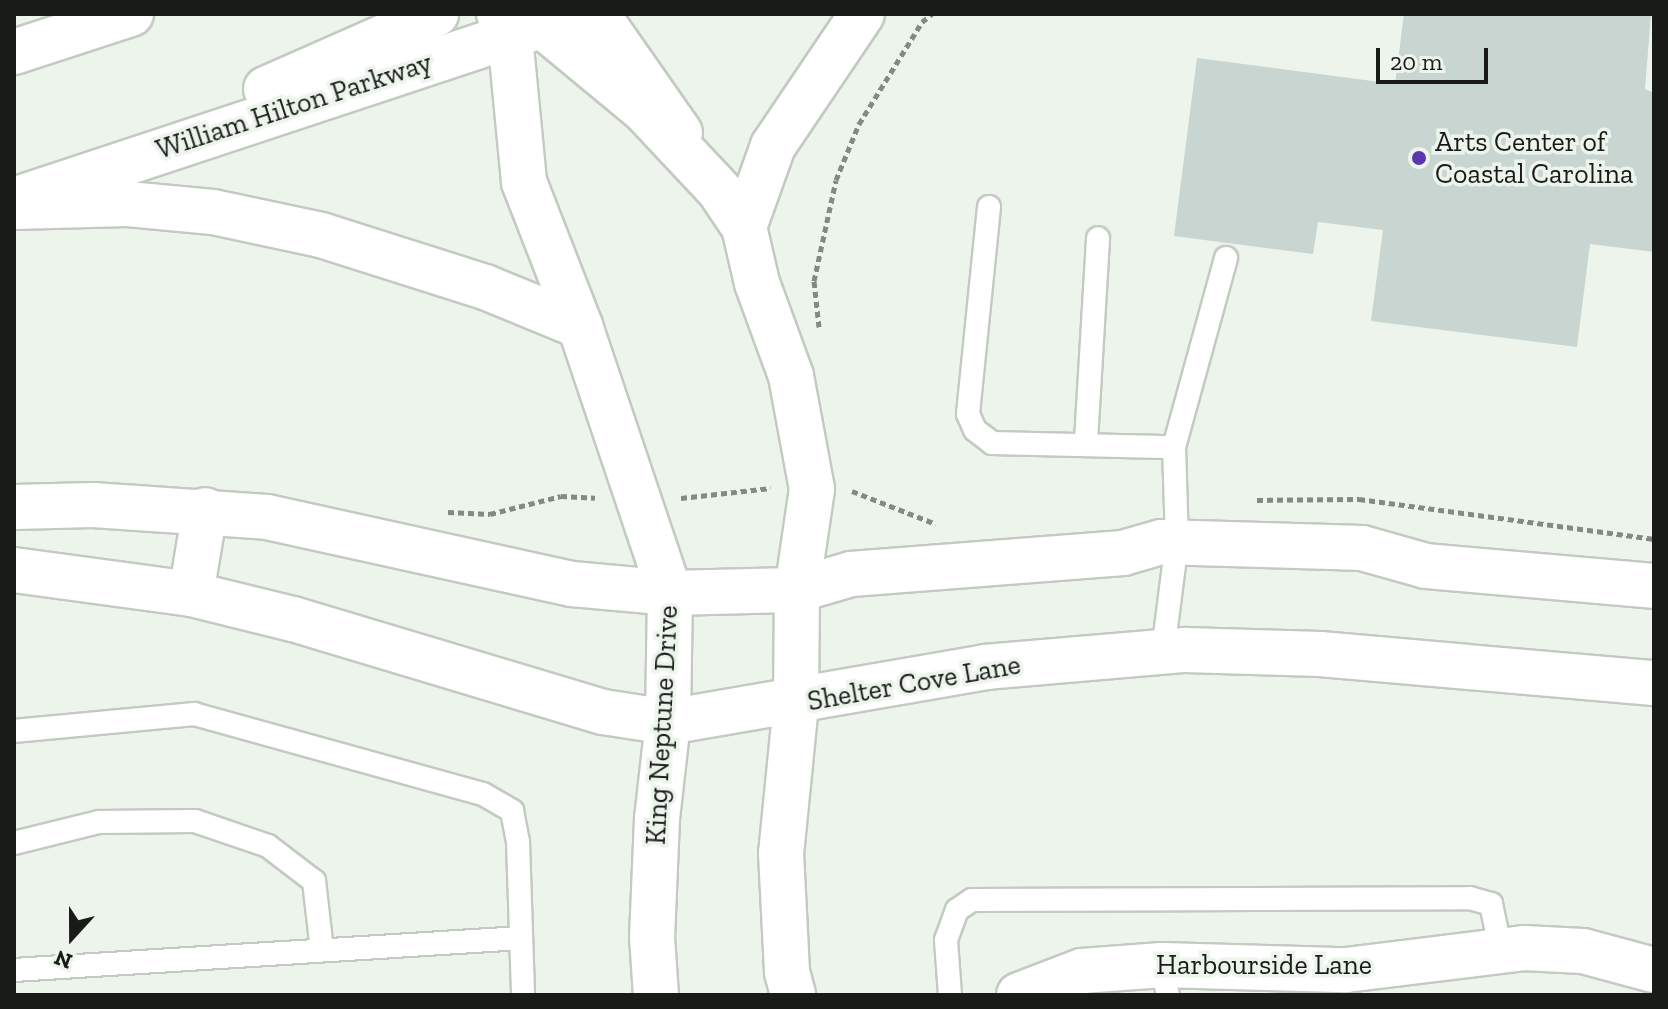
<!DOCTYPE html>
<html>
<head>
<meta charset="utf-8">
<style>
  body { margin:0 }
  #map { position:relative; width:1668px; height:1009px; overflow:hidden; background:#ecf4eb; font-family:"Zilla Slab",serif }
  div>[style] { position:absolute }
  .building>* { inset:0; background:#c9d5d0 }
  .path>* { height:5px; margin-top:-2.5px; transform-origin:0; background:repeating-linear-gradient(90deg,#848983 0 6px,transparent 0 10px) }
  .roads { filter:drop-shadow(2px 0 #c3cac1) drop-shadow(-2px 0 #c3cac1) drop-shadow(0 2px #c3cac1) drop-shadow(0 -2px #c3cac1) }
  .lane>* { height:22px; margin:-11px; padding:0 11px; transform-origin:11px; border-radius:11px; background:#fff }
  .street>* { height:44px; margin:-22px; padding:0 22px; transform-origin:22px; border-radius:22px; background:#fff }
  .highway>* { height:44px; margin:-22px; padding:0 22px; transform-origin:22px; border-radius:22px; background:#fff }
  .dots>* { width:22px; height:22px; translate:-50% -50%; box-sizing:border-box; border:4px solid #ecf4eb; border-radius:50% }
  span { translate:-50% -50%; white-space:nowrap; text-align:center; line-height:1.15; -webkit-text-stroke:7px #ecf4eb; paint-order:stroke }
  .street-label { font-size:28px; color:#181b18 }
  .poi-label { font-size:28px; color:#181b18 }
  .left { translate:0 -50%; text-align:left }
  .frame { position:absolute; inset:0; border:16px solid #181b18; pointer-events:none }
  .north { position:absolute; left:32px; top:897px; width:80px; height:80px; -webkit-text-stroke:6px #ecf4eb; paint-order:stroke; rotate:201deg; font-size:22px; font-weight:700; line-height:32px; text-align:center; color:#181b18 }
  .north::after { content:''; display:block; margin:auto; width:28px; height:36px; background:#181b18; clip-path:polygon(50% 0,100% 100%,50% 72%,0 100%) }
  .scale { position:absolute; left:1376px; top:48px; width:112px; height:36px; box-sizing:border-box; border:4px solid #181b18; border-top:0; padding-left:10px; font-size:24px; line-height:28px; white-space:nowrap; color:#181b18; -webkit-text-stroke:6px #ecf4eb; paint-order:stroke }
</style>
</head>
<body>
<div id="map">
  <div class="building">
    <div style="clip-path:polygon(1404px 14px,1651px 14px,1645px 89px,1654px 93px,1654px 252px,1590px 244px,1577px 347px,1371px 321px,1383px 230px,1318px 222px,1313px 254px,1174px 236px,1197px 58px,1395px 84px)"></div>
  </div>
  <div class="path">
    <div style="left:819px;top:327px;width:46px;rotate:-96.2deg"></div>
    <div style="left:814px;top:281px;width:103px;rotate:-77.7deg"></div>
    <div style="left:836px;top:180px;width:61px;rotate:-67.7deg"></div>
    <div style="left:859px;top:124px;width:120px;rotate:-58.3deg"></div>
    <div style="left:922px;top:22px;width:13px;rotate:-39deg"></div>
    <div style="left:852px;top:491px;width:90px;rotate:21.4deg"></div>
    <div style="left:681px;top:498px;width:90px;rotate:-6.4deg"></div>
    <div style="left:1257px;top:500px;width:102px;rotate:-0.6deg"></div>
    <div style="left:1359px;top:499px;width:298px;rotate:7.7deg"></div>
    <div style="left:448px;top:512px;width:42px;rotate:2.7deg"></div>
    <div style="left:490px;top:514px;width:73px;rotate:-14.2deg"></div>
    <div style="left:561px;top:496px;width:34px;rotate:3deg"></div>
  </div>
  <div class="roads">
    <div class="lane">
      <div style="left:989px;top:207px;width:208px;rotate:95.8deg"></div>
      <div style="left:968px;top:414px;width:17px;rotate:66deg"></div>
      <div style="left:975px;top:430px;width:21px;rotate:37deg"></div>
      <div style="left:992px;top:443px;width:182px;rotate:1.3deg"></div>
      <div style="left:1086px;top:441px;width:203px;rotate:-86.6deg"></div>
      <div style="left:1163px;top:651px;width:110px;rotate:-82.7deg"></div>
      <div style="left:1177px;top:542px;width:95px;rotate:-91.8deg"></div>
      <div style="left:1174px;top:447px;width:196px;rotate:-74.6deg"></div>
      <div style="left:14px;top:731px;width:181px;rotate:-5.4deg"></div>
      <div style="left:194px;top:714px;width:300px;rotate:15.5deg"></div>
      <div style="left:483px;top:794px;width:34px;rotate:30deg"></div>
      <div style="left:512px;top:811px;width:32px;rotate:79deg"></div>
      <div style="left:518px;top:842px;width:153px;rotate:88.1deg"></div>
      <div style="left:14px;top:843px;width:88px;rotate:-13.9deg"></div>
      <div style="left:99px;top:822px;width:96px;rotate:-0.6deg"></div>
      <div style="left:195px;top:821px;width:77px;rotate:18.9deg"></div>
      <div style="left:268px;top:846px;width:58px;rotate:37.3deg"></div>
      <div style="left:314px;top:881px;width:69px;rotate:83.4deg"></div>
      <div style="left:1162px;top:965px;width:31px;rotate:79deg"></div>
      <div style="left:14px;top:970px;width:508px;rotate:-3.61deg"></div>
      <div style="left:950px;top:995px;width:55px;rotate:-94.2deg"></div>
      <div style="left:946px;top:940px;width:32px;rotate:-70deg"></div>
      <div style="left:957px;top:910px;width:18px;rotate:-34deg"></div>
      <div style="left:972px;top:900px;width:498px;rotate:-0.2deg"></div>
      <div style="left:1470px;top:898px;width:22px;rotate:16deg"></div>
      <div style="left:1491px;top:904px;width:48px;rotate:78deg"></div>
    </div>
    <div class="street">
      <div style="left:499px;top:14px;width:25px;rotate:63deg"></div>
      <div style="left:510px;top:36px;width:147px;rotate:84.5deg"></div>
      <div style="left:524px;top:182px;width:155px;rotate:68.7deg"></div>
      <div style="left:580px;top:326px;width:282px;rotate:71.4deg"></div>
      <div style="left:670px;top:593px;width:129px;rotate:90.9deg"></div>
      <div style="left:668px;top:722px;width:98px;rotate:96.5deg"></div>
      <div style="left:657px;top:819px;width:118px;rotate:92.4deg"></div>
      <div style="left:652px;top:937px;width:58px;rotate:86.1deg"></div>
      <div style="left:597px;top:14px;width:145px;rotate:55.1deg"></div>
      <div style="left:723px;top:196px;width:37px;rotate:56deg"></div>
      <div style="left:744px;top:227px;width:57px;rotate:76.9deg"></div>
      <div style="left:757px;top:283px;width:99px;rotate:69.9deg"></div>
      <div style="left:791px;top:376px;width:115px;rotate:79.5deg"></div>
      <div style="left:812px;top:489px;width:102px;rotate:98.4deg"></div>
      <div style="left:797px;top:590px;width:114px;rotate:90.5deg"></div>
      <div style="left:796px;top:704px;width:150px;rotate:95.7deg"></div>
      <div style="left:781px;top:853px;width:119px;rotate:87.1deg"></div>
      <div style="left:787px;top:972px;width:24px;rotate:75deg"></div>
      <div style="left:14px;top:207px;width:114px;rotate:-1.5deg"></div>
      <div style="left:128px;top:204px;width:85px;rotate:5.4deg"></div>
      <div style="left:213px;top:212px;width:110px;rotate:12deg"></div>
      <div style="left:321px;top:235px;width:172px;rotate:17.6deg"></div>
      <div style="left:485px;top:287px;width:103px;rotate:22.3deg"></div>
      <div style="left:14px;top:507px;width:79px;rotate:-1.5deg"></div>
      <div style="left:93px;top:505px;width:174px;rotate:3.9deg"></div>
      <div style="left:267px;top:517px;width:312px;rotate:12.4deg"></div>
      <div style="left:572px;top:584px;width:98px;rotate:5.2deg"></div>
      <div style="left:670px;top:593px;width:127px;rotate:-1.4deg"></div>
      <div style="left:797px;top:590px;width:56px;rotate:-16.5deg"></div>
      <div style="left:851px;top:574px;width:273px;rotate:-4.4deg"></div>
      <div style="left:1123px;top:553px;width:40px;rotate:-16deg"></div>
      <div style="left:1161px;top:542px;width:201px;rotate:1.7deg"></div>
      <div style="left:1362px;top:548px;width:66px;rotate:15.7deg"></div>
      <div style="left:1426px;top:566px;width:229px;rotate:5deg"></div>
      <div style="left:14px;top:570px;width:179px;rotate:7.7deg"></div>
      <div style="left:191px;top:594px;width:105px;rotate:13.8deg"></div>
      <div style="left:293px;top:619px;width:324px;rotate:16.7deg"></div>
      <div style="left:603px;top:712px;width:66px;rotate:8.7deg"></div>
      <div style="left:668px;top:722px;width:322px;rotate:-9.8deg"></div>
      <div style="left:985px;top:667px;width:201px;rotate:-4.9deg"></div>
      <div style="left:1185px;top:650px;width:135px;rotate:1.7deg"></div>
      <div style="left:1320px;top:654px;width:335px;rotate:5deg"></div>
      <div style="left:191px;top:594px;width:85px;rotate:-80.5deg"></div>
      <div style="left:1019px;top:995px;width:67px;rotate:-20.9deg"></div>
      <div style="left:1082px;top:971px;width:80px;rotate:-4.3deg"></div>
      <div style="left:1162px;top:965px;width:184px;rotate:1.6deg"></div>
      <div style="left:1346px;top:970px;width:179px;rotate:-7deg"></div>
      <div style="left:1524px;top:948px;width:59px;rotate:2.9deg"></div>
      <div style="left:1583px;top:951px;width:73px;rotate:15deg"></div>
    </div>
    <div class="highway">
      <div style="left:528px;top:14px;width:149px;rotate:39.6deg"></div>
      <div style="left:643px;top:109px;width:112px;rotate:46.8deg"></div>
      <div style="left:14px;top:52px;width:123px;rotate:-18deg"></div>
      <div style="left:266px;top:89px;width:186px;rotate:-23.8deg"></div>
      <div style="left:14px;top:200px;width:592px;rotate:-18.31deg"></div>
      <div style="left:744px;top:227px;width:86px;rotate:-70.3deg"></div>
      <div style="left:773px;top:146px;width:159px;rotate:-56deg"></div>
    </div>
  </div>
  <div class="dots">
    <div style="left:1419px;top:158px;background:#5a37af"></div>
  </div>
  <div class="street-label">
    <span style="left:294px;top:106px;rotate:-18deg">William Hilton Parkway</span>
    <span style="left:914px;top:683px;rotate:-10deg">Shelter Cove Lane</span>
    <span style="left:662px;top:725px;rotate:-87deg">King Neptune Drive</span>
    <span style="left:1264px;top:965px">Harbourside Lane</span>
  </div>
  <div class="poi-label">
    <span class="left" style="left:1435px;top:158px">Arts Center of<br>Coastal Carolina</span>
  </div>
  <div class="frame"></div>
  <div class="north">N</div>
  <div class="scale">20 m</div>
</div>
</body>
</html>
